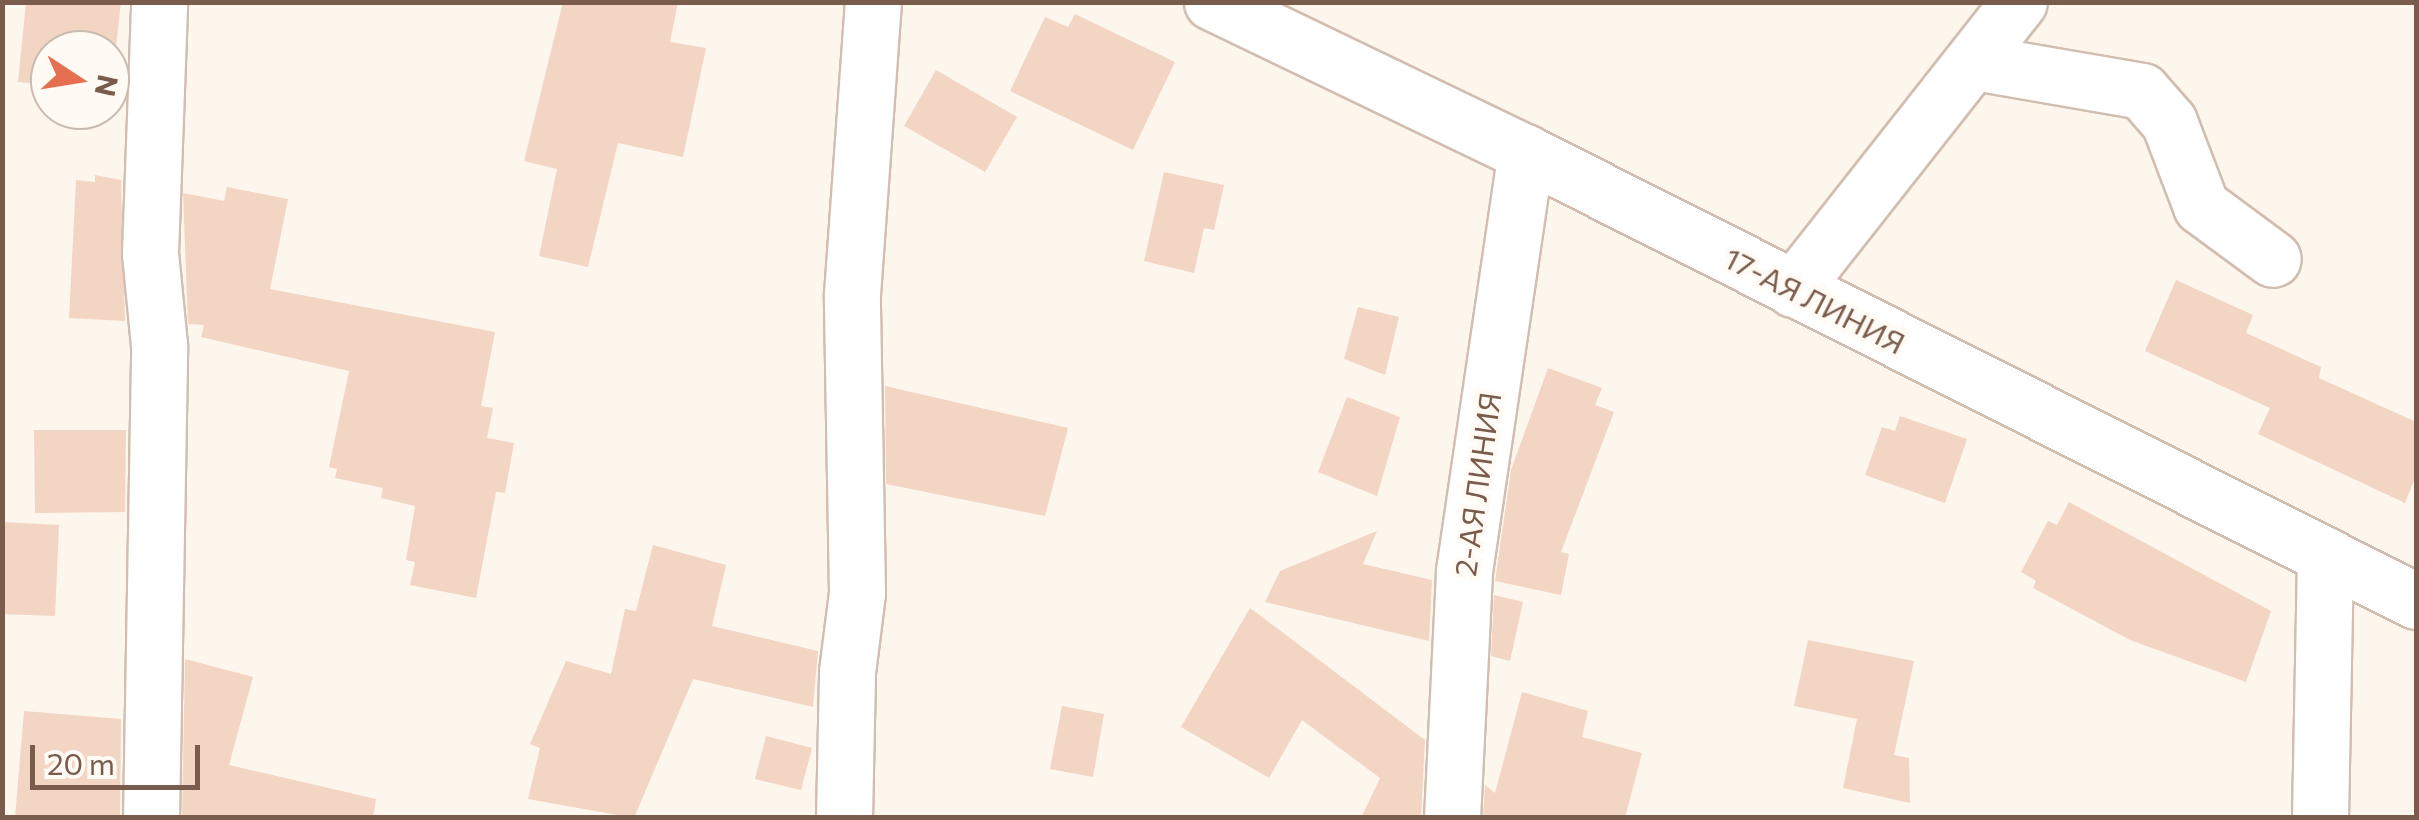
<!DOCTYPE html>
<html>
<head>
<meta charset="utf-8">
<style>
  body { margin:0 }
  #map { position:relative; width:2419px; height:820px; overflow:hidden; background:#fdf6ec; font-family:Commissioner,sans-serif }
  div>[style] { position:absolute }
  .building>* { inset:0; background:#f3d5c3 }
  .roads { filter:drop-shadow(2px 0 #d1beb0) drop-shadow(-2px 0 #d1beb0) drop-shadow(0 2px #d1beb0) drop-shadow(0 -2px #d1beb0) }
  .minor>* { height:55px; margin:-27.5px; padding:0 27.5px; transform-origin:27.5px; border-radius:27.5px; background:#fff }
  span { translate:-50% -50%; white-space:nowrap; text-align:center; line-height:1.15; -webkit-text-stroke:8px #fffaf3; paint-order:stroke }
  .street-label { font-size:30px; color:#7a5c4d }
  .frame { position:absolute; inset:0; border:5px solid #7a5c4d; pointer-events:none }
  .north { position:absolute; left:30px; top:30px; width:100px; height:100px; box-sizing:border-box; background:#fffaf3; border:2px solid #cabbb1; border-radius:50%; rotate:102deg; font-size:28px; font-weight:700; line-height:40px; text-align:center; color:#7a5c4d }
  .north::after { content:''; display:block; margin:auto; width:35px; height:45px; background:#e76f51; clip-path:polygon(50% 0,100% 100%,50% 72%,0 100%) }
  .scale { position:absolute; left:30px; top:745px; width:170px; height:45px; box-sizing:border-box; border:5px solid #7a5c4d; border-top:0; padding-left:12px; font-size:30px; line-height:35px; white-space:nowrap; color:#7a5c4d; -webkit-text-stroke:8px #fffaf3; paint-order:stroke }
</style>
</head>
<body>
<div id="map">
  <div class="building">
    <div style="clip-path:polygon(26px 2px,121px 2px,111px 92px,110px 50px,50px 50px,50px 85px,18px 82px)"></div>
    <div style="clip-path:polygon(563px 2px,678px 2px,670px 42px,706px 48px,683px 157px,618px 143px,588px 267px,539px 256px,557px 169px,524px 161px)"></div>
    <div style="clip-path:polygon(1075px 14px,1175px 62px,1133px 150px,1010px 91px,1045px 17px,1068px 27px)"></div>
    <div style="clip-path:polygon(936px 70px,1017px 117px,985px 172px,904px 126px)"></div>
    <div style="clip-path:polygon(1164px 172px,1224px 185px,1214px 230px,1204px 228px,1194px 273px,1144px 261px)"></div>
    <div style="clip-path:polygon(95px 175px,121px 180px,125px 321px,69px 318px,76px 180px,95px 182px)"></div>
    <div style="clip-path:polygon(227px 187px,288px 199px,270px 289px,495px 332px,481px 406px,493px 408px,487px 438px,514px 443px,505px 493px,496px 492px,476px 598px,410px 585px,415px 562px,406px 560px,415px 506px,381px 498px,383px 488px,335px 478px,337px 469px,329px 467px,349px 371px,201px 337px,204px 325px,188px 324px,183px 193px,224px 201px)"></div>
    <div style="clip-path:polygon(2176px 280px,2253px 315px,2246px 333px,2321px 367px,2319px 378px,2416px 422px,2416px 476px,2405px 503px,2258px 434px,2270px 408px,2145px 351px)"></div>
    <div style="clip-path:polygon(1358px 307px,1399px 317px,1385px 375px,1344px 359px)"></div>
    <div style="clip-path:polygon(1548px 368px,1602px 388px,1595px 405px,1614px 412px,1561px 552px,1569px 554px,1561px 595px,1495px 581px,1511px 470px)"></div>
    <div style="clip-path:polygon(885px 386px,1068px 428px,1045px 516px,886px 484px)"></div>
    <div style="clip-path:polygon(1347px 397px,1400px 417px,1377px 496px,1318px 472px)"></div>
    <div style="clip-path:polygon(1900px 416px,1967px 439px,1945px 503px,1865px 475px,1882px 427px,1895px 431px)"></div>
    <div style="clip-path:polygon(34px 430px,126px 430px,125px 512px,35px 513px)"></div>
    <div style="clip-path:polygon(2069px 502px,2271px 611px,2246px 682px,2130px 640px,2033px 588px,2036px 581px,2021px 572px,2048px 521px,2057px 525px)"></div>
    <div style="clip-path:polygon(2px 522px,59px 525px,55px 616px,2px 614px)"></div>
    <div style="clip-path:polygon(1377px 531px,1363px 564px,1432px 580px,1429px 641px,1265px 602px,1280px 571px)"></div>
    <div style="clip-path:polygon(653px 545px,726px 565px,712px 626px,818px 651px,813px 707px,693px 679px,634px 818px,528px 799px,540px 748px,530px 744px,566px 661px,611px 674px,625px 609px,636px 611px)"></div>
    <div style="clip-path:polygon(1494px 595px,1523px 602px,1510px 661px,1491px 656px)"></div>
    <div style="clip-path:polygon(1250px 608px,1425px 740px,1421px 818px,1361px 818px,1380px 778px,1302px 720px,1269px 778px,1181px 727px)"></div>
    <div style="clip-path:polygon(1808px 640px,1914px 661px,1894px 755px,1909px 758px,1910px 803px,1843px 788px,1857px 719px,1794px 706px)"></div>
    <div style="clip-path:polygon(185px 659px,253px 677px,229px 765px,376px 799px,373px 818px,182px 818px)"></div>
    <div style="clip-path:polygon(1522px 692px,1588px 711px,1582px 737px,1642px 753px,1625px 818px,1483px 818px,1485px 785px,1495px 793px)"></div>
    <div style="clip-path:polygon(1062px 706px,1104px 714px,1093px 777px,1050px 769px)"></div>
    <div style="clip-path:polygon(24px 711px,121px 719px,120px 818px,15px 818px)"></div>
    <div style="clip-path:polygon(766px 736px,812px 748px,801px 790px,755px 779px)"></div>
  </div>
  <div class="roads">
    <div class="minor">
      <div style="left:1212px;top:2px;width:348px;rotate:25.7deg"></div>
      <div style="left:1526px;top:153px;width:996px;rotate:26.72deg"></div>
      <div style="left:1974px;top:62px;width:170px;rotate:9.8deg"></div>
      <div style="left:2142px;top:91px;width:41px;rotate:48.9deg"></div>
      <div style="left:2169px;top:122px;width:90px;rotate:69.1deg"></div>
      <div style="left:2201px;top:206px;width:89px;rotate:36.4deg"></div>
      <div style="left:1793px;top:289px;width:365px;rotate:-51.8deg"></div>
      <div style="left:151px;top:818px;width:473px;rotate:-89deg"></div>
      <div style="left:159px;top:345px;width:92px;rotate:-95.6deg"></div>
      <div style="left:150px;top:253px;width:251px;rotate:-87.9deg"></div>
      <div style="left:844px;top:818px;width:146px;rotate:-88.8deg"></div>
      <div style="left:847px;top:672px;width:80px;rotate:-82.8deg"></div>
      <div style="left:857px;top:593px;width:299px;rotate:-91deg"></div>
      <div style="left:852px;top:294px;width:293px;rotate:-85.9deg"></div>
      <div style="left:1452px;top:818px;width:247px;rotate:-87.2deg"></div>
      <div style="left:1464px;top:571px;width:423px;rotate:-81.6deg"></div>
      <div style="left:2320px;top:818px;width:263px;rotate:-88.9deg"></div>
    </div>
  </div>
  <div class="street-label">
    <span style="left:1815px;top:300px;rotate:27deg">17-АЯ ЛИНИЯ</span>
    <span style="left:1477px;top:484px;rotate:-82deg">2-АЯ ЛИНИЯ</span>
  </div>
  <div class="frame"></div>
  <div class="north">N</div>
  <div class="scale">20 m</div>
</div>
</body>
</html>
